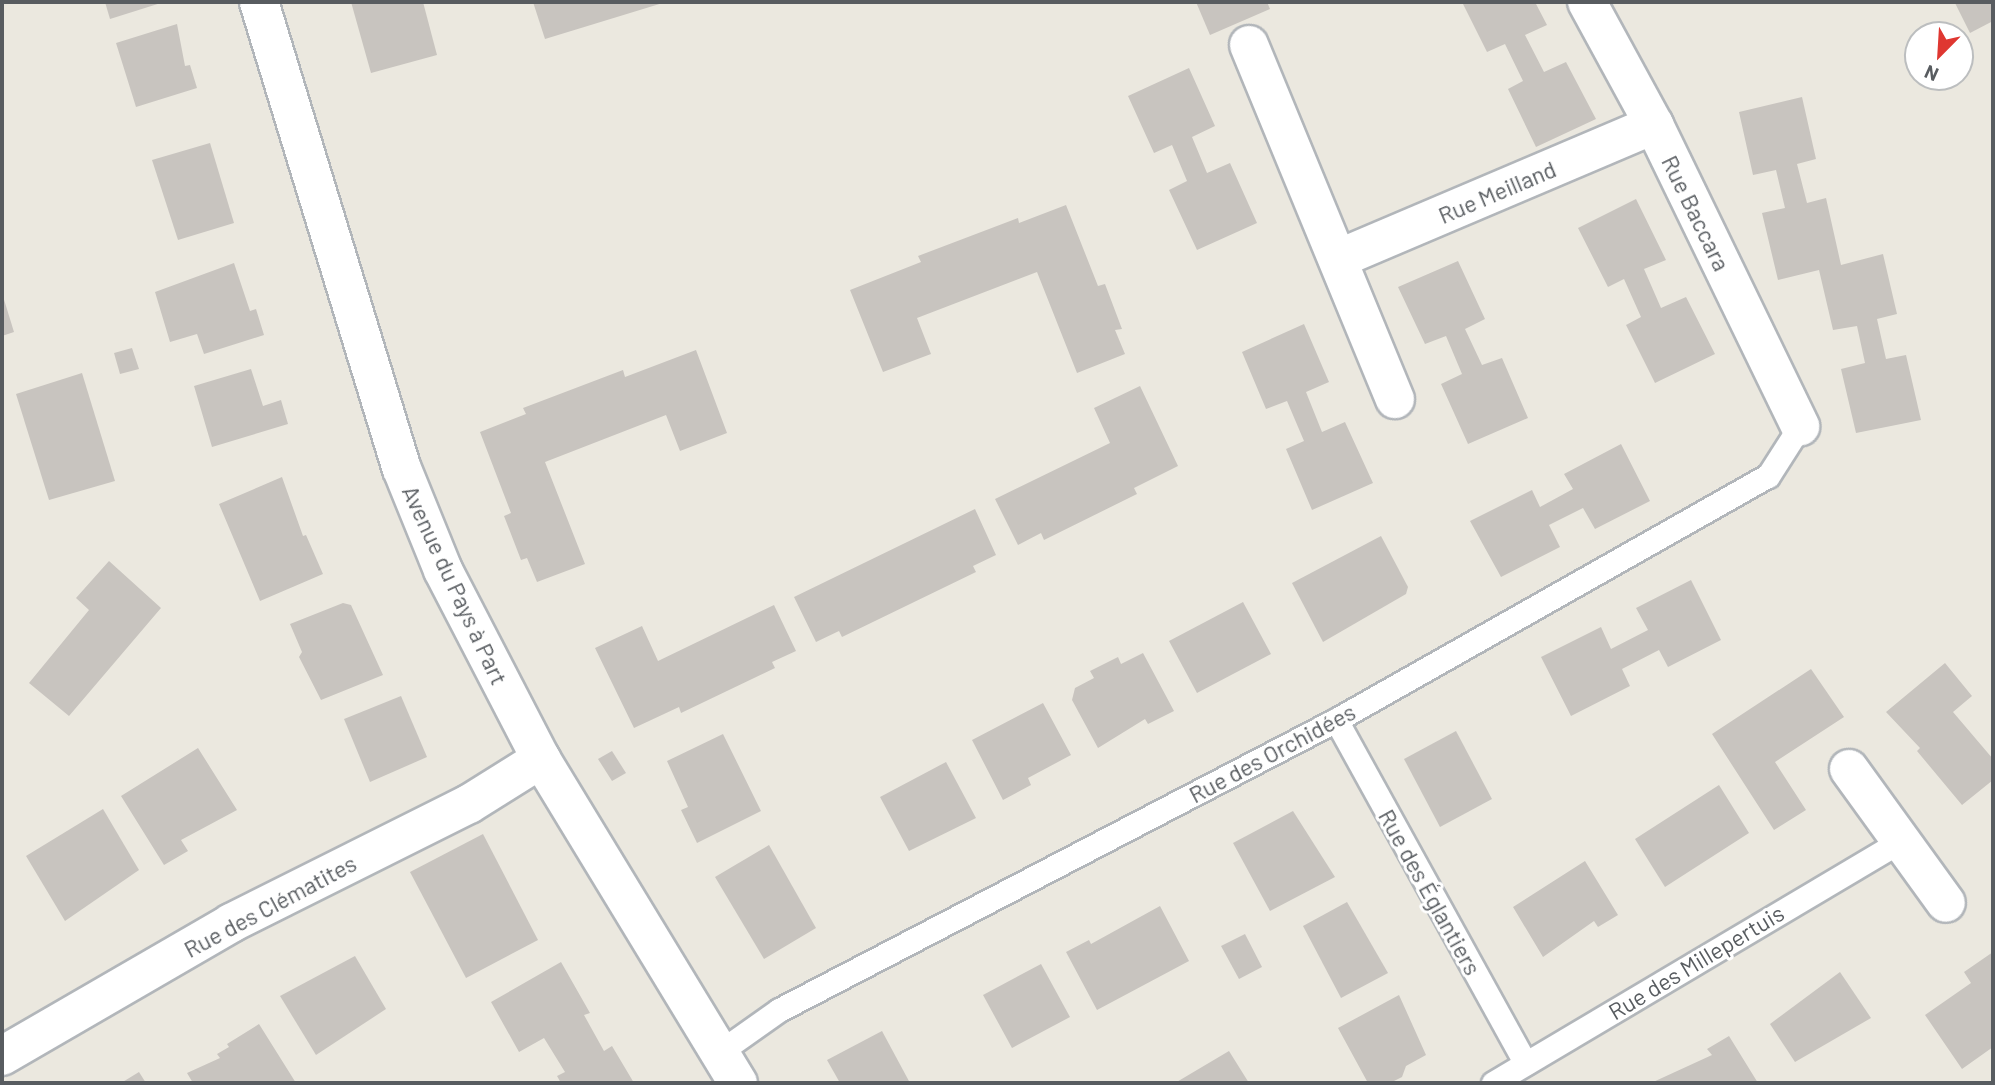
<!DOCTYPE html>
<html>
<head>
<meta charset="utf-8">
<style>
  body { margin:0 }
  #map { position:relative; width:1995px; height:1085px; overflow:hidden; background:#ebe8df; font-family:Barlow,sans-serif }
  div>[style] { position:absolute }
  .building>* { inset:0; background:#c8c4bf }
  .roads { filter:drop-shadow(2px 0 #b2b6ba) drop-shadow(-2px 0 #b2b6ba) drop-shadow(0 2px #b2b6ba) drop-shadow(0 -2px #b2b6ba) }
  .service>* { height:23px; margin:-11.5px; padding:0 11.5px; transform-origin:11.5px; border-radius:11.5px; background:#fff }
  .minor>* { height:38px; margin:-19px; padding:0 19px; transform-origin:19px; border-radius:19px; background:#fff }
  span { translate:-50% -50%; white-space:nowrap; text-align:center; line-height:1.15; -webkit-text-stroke:6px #fff; paint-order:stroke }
  .street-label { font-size:23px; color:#585c60 }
  .frame { position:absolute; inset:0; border:4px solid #585c60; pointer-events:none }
  .north { position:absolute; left:1904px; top:21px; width:70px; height:70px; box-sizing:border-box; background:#fff; border:2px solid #bcbebf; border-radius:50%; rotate:204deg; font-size:19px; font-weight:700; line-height:28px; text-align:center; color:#585c60 }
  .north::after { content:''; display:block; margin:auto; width:24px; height:32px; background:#df3731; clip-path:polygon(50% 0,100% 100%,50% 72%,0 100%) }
</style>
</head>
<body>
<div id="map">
  <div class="building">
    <div style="clip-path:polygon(105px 2px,164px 2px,110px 19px)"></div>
    <div style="clip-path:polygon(351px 2px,423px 2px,437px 55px,371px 73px)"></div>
    <div style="clip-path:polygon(533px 2px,666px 2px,545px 39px)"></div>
    <div style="clip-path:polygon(1196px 2px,1267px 2px,1270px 9px,1210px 35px)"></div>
    <div style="clip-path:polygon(1462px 2px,1535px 2px,1547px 25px,1525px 35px,1544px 72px,1566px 62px,1596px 119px,1536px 147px,1508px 89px,1523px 81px,1505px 44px,1487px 52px)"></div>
    <div style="clip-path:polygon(1992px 2px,1993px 21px,1970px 33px,1955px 3px)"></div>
    <div style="clip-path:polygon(177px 24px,185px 66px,190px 65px,197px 88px,136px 107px,116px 43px)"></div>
    <div style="clip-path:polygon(1189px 68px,1215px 126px,1192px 137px,1207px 173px,1230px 163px,1257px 223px,1197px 250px,1169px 190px,1187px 181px,1172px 145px,1154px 153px,1128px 96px)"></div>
    <div style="clip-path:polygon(1802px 97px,1816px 159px,1797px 164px,1807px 203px,1826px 198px,1841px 265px,1883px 254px,1897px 314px,1877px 319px,1886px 359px,1906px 355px,1921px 420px,1856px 433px,1841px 369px,1865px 363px,1857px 326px,1833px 330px,1819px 270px,1778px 280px,1762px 213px,1785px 208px,1776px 170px,1753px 175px,1739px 112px)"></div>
    <div style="clip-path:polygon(210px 143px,234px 223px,178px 240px,152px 160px)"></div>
    <div style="clip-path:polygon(1636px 199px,1666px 260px,1644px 269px,1661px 308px,1686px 297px,1715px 354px,1655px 383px,1626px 325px,1641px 317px,1624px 279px,1608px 287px,1578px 228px)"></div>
    <div style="clip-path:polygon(1066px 205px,1098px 286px,1105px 284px,1122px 329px,1115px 330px,1125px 354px,1077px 373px,1037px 272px,917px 318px,931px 354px,883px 372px,850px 290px,921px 262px,918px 256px,1018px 218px,1019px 223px)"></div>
    <div style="clip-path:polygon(1458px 261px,1485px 319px,1465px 329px,1482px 365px,1502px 358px,1528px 418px,1468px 444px,1441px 384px,1462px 374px,1446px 336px,1425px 344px,1398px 287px)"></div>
    <div style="clip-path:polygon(234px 263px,250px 311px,256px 309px,264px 335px,204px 354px,197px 334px,170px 342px,155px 292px)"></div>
    <div style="clip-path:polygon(2px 293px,14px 332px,2px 336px)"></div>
    <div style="clip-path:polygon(1304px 324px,1329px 382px,1306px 392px,1322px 432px,1345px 422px,1373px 483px,1312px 510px,1286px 449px,1304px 441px,1287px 401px,1266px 409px,1242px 352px)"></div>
    <div style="clip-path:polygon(132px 348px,139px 369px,120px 374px,114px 353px)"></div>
    <div style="clip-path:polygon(696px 350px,727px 433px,680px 451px,666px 415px,545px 462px,585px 564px,537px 582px,527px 558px,521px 560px,504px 516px,511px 513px,480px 432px,526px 414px,523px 408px,623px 370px,625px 377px)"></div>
    <div style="clip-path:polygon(251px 369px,263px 406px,281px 400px,288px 424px,212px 447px,194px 386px)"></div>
    <div style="clip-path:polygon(82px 373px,115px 481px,49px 500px,16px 394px)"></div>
    <div style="clip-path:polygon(1140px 386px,1178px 466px,1134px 488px,1137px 494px,1044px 540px,1041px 533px,1018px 545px,995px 499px,1110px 443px,1094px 408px)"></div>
    <div style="clip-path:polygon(1621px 444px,1650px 501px,1595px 529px,1583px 508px,1549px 525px,1560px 547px,1501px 577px,1470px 521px,1532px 490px,1540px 507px,1573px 489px,1564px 474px)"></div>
    <div style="clip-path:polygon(282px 477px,303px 536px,306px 535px,323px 574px,260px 601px,219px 504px)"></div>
    <div style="clip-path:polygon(975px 509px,996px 555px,973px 566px,976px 572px,842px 637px,839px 631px,816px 642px,794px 597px)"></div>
    <div style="clip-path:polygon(1381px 536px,1408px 587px,1406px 594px,1323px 642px,1292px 583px)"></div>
    <div style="clip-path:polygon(109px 561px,161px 608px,69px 716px,29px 683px,89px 610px,76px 598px)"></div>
    <div style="clip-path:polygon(1691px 580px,1721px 640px,1668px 667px,1659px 650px,1622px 669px,1630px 686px,1571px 716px,1541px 657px,1601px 627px,1611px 649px,1648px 630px,1636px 608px)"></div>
    <div style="clip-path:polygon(1243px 602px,1271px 654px,1197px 693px,1169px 641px)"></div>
    <div style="clip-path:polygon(343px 603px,351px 605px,383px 675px,321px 700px,299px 657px,302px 652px,290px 624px)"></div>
    <div style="clip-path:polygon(774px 605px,796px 651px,772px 662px,775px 668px,681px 713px,679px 707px,634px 728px,595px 648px,642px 626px,658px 661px)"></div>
    <div style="clip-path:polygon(1143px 653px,1174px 711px,1148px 724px,1145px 719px,1098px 748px,1072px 700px,1075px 688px,1094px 678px,1090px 671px,1118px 657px,1121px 664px)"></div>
    <div style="clip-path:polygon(1945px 663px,1972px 696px,1953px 712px,1993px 759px,1993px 780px,1962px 805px,1917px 751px,1920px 748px,1886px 712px)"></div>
    <div style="clip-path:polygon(1811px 669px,1844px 717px,1775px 762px,1806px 810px,1774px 830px,1712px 734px)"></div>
    <div style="clip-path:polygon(401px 696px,427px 757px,370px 782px,344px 719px)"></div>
    <div style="clip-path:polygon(1043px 703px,1071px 755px,1028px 778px,1031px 785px,1003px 800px,972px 740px)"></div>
    <div style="clip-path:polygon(1456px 731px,1492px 799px,1440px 827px,1404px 759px)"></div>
    <div style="clip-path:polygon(723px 734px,761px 811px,697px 843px,681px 810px,688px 807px,667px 761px)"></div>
    <div style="clip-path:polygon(198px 748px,237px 810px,181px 840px,188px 851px,164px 865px,121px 796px)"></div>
    <div style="clip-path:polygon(612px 751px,626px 773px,612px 781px,598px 759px)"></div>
    <div style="clip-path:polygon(946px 762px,976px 818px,909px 851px,880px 797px)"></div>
    <div style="clip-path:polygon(1719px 785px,1749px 833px,1665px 887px,1635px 839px)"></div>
    <div style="clip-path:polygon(103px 809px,139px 870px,65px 921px,26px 856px)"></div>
    <div style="clip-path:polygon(1293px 811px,1335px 877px,1270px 911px,1233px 843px)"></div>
    <div style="clip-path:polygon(483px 834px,538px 940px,466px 978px,410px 872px)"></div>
    <div style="clip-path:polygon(769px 845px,816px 928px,764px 959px,715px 877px)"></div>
    <div style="clip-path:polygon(1585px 861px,1618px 915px,1598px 927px,1594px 921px,1543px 957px,1513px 907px)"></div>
    <div style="clip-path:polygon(1347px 902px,1388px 973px,1341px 998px,1303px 926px)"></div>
    <div style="clip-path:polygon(1160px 906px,1189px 961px,1097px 1010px,1066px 952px,1089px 940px,1091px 944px)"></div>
    <div style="clip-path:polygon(1245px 934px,1262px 967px,1239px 979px,1221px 946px)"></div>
    <div style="clip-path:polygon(1993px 952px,1993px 1047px,1962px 1069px,1925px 1015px,1971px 983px,1964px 972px)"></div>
    <div style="clip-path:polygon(355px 956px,386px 1009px,316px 1055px,280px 996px)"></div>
    <div style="clip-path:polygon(561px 962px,590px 1013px,584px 1015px,604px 1051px,612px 1046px,634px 1083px,561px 1083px,557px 1076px,565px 1072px,544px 1038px,519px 1052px,491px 1002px)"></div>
    <div style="clip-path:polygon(1041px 964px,1070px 1017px,1012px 1048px,983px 995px)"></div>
    <div style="clip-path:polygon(1840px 972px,1871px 1018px,1795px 1062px,1770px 1024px)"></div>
    <div style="clip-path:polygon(1399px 995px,1426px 1055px,1406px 1066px,1402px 1077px,1390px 1083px,1368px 1083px,1338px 1028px)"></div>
    <div style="clip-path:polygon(259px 1024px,296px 1083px,193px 1083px,187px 1073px,220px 1058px,217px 1054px,229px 1047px,227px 1044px)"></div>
    <div style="clip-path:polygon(882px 1031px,910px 1083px,840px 1083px,827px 1060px)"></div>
    <div style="clip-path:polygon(1729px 1036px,1758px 1083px,1651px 1083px,1712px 1055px,1707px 1049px)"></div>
    <div style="clip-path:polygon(1229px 1051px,1249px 1083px,1175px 1083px)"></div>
    <div style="clip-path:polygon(139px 1072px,146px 1083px,121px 1083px)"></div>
  </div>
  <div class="roads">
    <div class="service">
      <div style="left:1336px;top:720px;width:392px;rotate:61.1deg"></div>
      <div style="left:721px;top:1051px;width:71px;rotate:-35.3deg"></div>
      <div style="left:779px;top:1010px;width:628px;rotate:-27.5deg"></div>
      <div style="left:1336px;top:720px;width:496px;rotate:-29.5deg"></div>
      <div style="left:1768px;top:476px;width:59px;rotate:-57.4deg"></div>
      <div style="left:1493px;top:1083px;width:474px;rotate:-30.7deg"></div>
    </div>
    <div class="minor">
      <div style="left:259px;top:2px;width:488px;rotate:73deg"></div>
      <div style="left:402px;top:469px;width:109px;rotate:67.9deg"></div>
      <div style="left:443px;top:570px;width:213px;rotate:62.6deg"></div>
      <div style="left:541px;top:759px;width:379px;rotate:58.7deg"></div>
      <div style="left:1587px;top:2px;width:140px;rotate:61.4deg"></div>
      <div style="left:1654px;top:125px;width:335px;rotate:64.1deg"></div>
      <div style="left:1249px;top:45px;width:383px;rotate:67.6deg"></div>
      <div style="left:1340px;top:258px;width:341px;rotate:-23deg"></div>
      <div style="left:1849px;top:769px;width:165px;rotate:54.1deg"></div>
      <div style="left:2px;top:1056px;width:265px;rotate:-30.1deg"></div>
      <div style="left:231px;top:923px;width:266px;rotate:-26.6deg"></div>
      <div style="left:469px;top:804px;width:85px;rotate:-32deg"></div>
    </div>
  </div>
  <div class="street-label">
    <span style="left:1497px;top:192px;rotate:-23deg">Rue Meilland</span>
    <span style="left:1696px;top:213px;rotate:64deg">Rue Baccara</span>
    <span style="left:455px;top:585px;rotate:65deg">Avenue du Pays à Part</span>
    <span style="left:1272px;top:753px;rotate:-28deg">Rue des Orchidées</span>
    <span style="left:1430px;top:892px;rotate:61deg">Rue des Églantiers</span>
    <span style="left:270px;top:906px;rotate:-28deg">Rue des Clématites</span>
    <span style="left:1696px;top:962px;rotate:-31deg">Rue des Millepertuis</span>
  </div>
  <div class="frame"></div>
  <div class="north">N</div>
</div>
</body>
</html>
